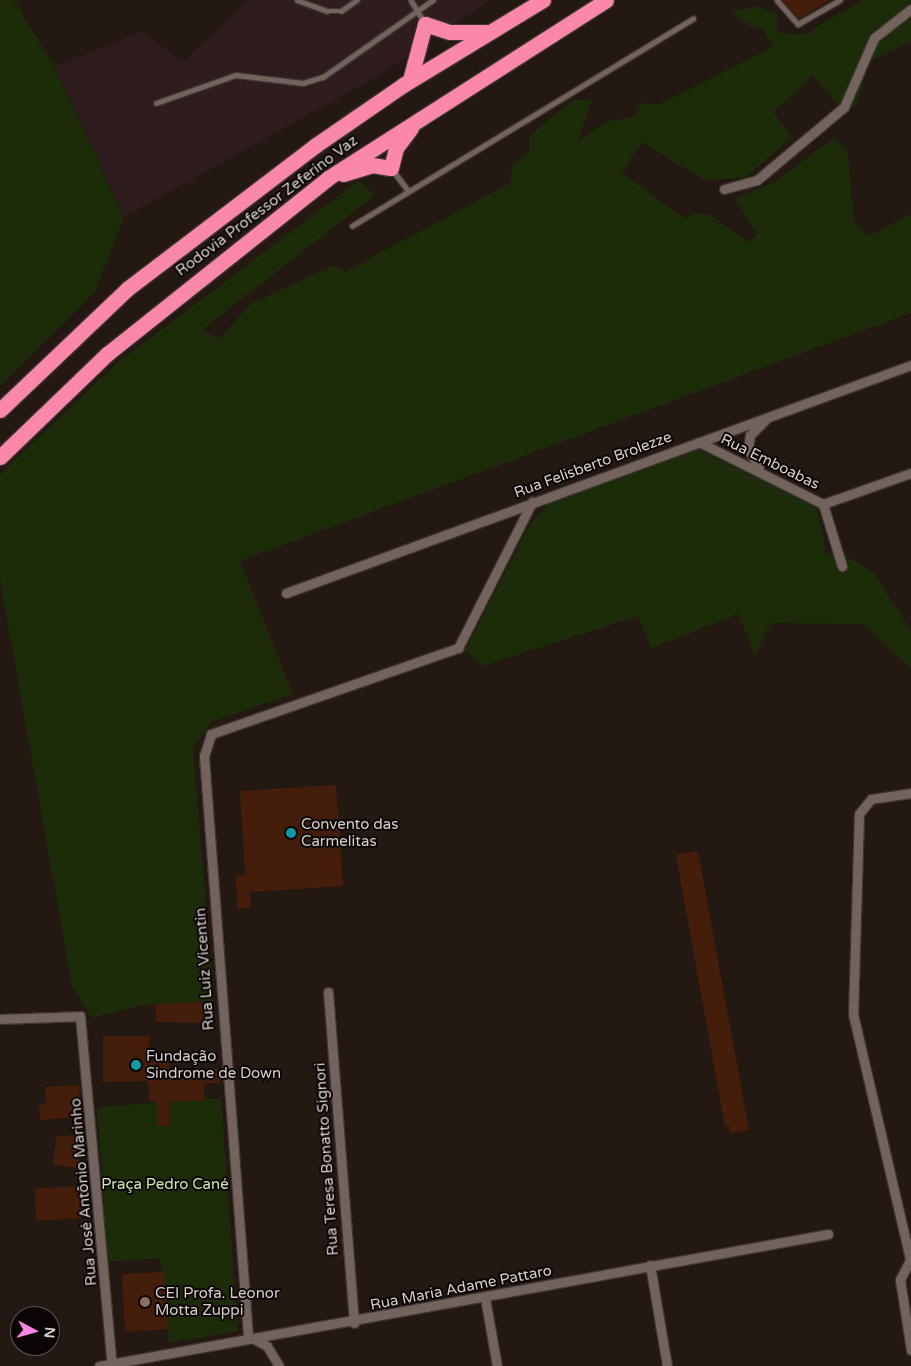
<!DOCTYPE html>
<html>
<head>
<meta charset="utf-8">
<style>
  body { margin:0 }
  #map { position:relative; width:911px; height:1366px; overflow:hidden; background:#241813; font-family:"Varela Round",sans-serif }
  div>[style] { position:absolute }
  .industrial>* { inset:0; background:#2f1c1e }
  .green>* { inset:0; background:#1c2b08 }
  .building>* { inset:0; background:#441e0a }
  .roads { filter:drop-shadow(1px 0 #3e3532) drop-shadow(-1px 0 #3e3532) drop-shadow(0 1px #3e3532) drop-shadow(0 -1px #3e3532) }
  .service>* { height:4.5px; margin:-2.25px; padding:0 2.25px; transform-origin:2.25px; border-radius:2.25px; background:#72635d }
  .minor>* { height:9px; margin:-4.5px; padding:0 4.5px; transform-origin:4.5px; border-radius:4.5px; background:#72635d }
  .motorway>* { height:15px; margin:-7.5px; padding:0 7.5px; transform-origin:7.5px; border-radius:7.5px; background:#fb88a8 }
  .dots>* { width:14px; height:14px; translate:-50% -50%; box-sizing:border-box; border:2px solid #0a0504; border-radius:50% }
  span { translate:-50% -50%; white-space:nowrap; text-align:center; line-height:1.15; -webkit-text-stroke:4px #0a0504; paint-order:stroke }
  .street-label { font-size:15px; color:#d8cfcb }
  .poi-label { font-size:15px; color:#d8cfcb }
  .left { translate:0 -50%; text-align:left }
  .park-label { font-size:15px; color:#caeca8 }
  .north { position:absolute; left:10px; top:1306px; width:50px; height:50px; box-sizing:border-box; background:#0a0504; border:1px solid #5c5654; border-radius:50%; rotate:96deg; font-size:14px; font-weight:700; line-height:20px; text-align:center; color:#d8cfcb }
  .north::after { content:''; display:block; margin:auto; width:18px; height:22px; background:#fd86e2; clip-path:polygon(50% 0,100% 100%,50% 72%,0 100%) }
</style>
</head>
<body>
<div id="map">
  <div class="industrial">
    <div style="clip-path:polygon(249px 0,491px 0,381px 74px,124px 217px,55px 67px,143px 31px,182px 63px)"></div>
  </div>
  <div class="green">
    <div style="clip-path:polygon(0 0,14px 0,55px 67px,124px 217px,95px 292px,0 386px)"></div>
    <div style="clip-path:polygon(863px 0,911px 0,911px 42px,869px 61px,857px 104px,845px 114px,813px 75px,774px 112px,791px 138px,745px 178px,704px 180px,642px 142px,622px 173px,685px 219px,693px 213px,711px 215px,749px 243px,757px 234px,735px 199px,775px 182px,833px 138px,848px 153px,854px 222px,869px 236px,911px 214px,911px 313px,240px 561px,293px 694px,211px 722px,193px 748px,214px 1001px,143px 1005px,92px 1018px,72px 986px,0 580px,0 474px,116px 364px,358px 181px,375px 195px,202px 330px,220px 339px,250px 304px,334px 265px,345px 272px,510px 183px,512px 166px,529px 152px,530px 135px,575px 99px,592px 100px,578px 142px,605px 122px,636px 116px,641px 103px,660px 104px,773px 47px,763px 29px,749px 26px,731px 12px,757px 6px,777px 14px,777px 32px,803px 35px)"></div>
    <div style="clip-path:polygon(697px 449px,817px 508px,827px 554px,843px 554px,874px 573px,911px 631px,911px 669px,863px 624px,771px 623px,755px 656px,738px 614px,651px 649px,638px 616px,483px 666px,465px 650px,530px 524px,550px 502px)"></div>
    <div style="clip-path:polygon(221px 1098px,238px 1331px,168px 1343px,160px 1258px,108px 1262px,97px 1107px)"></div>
  </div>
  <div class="building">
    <div style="clip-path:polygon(782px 0,830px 0,799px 19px)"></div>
    <div style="clip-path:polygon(336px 785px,343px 886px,250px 892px,251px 908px,237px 909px,236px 876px,245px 875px,240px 791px)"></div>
    <div style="clip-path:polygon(698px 851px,749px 1130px,730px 1133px,729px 1126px,725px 1127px,676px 855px)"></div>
    <div style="clip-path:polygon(207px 1002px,208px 1023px,156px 1022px,156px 1004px)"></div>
    <div style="clip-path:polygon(103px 1036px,149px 1036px,149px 1061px,169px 1061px,169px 1079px,190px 1079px,190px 1070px,220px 1069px,220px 1083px,204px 1083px,204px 1101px,169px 1101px,170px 1126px,157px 1126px,157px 1101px,149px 1101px,148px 1081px,103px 1082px)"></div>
    <div style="clip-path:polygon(80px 1085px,77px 1117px,40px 1120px,39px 1104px,47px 1103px,45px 1087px)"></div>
    <div style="clip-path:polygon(77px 1135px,80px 1168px,53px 1165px,56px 1136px)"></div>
    <div style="clip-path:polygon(81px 1186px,82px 1218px,36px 1221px,35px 1188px)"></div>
    <div style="clip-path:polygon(164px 1272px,167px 1329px,125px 1332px,122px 1274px)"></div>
  </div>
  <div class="roads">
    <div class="service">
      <div style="left:297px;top:0;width:32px;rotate:20deg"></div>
      <div style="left:327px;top:11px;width:14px"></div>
      <div style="left:341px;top:11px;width:19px;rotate:-35deg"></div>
      <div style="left:411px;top:0;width:26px;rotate:59deg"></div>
      <div style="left:777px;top:0;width:32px;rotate:49deg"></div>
      <div style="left:798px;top:24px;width:48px;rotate:-29.7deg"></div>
      <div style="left:156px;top:103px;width:85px;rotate:-19.3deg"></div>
      <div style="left:236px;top:75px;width:67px;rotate:6.8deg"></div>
      <div style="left:303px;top:83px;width:21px;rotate:-17deg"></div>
      <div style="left:323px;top:77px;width:134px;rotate:-35deg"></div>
      <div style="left:392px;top:169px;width:26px;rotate:53deg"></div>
      <div style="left:352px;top:226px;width:399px;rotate:-31.3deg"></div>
    </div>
    <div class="minor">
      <div style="left:724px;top:189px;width:34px;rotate:-15deg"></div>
      <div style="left:757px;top:180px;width:114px;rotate:-40deg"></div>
      <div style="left:844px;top:107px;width:75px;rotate:-66.5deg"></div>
      <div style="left:874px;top:38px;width:47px;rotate:-38.1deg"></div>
      <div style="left:699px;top:442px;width:139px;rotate:26.6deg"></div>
      <div style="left:823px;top:504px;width:65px;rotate:73deg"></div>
      <div style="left:759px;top:468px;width:22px;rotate:-120deg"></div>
      <div style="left:748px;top:449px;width:14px;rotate:-82deg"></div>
      <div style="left:750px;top:435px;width:23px;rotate:-45deg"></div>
      <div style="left:823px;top:504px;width:93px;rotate:-19.4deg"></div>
      <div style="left:286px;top:593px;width:665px;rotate:-20.04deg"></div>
      <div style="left:911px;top:793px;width:40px;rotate:171.5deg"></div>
      <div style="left:871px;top:799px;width:19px;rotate:129deg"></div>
      <div style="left:859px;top:814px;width:200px;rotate:91.7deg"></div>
      <div style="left:853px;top:1014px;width:256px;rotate:76.9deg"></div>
      <div style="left:328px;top:992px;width:332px;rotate:85.5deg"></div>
      <div style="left:0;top:1019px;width:80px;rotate:-2.1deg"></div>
      <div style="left:80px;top:1016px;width:351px;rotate:84.8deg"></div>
      <div style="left:910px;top:1260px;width:22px;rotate:117deg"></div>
      <div style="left:900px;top:1280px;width:71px;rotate:81.1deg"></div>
      <div style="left:650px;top:1265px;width:102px;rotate:80.4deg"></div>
      <div style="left:485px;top:1298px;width:69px;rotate:80deg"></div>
      <div style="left:99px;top:1366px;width:741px;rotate:-10.26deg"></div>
      <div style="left:279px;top:1366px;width:23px;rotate:-121deg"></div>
      <div style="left:267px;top:1346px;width:21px;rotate:-152deg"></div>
      <div style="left:248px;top:1336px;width:582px;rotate:-94.34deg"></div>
      <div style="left:204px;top:756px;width:23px;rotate:-72deg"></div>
      <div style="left:211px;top:734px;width:262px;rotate:-19.2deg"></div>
      <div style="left:458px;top:648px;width:164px;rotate:-63.1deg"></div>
    </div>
    <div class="motorway">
      <div style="left:410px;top:80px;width:58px;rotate:-75deg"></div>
      <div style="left:425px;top:24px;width:26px;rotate:18deg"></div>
      <div style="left:450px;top:32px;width:39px"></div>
      <div style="left:343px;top:174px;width:30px;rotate:-17deg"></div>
      <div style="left:372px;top:165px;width:19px;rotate:9deg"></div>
      <div style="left:391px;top:168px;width:21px;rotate:-76deg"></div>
      <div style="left:396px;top:148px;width:25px;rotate:-53deg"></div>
      <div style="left:0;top:410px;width:175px;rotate:-43.6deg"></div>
      <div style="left:127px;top:289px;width:238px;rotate:-37.3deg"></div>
      <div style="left:316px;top:145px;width:106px;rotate:-34.6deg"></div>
      <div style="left:403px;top:85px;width:164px;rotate:-31.3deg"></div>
      <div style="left:0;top:457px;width:149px;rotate:-43.9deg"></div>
      <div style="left:107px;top:354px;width:283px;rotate:-38.5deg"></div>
      <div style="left:328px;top:178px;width:330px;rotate:-32.6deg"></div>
    </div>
  </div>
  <div class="dots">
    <div style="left:291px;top:833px;background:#0f9aa8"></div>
    <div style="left:136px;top:1065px;background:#0f9aa8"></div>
    <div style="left:145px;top:1302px;background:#8d6e63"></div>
  </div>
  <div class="street-label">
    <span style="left:267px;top:206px;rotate:-37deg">Rodovia Professor Zeferino Vaz</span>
    <span style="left:770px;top:462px;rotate:26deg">Rua Emboabas</span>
    <span style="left:593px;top:465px;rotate:-20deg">Rua Felisberto Brolezze</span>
    <span style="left:205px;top:969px;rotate:-94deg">Rua Luiz Vicentin</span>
    <span style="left:327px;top:1159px;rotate:-94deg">Rua Teresa Bonatto Signori</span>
    <span style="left:84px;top:1192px;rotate:-95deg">Rua José Antônio Marinho</span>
    <span style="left:461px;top:1288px;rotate:-11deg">Rua Maria Adame Pattaro</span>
  </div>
  <div class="poi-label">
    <span class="left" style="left:301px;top:833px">Convento das<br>Carmelitas</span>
    <span class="left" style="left:146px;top:1065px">Fundação<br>Sindrome de Down</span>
    <span class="left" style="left:155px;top:1302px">CEI Profa. Leonor<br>Motta Zuppi</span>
  </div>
  <div class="park-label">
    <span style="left:165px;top:1185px">Praça Pedro Cané</span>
  </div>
  <div class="north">N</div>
</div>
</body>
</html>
